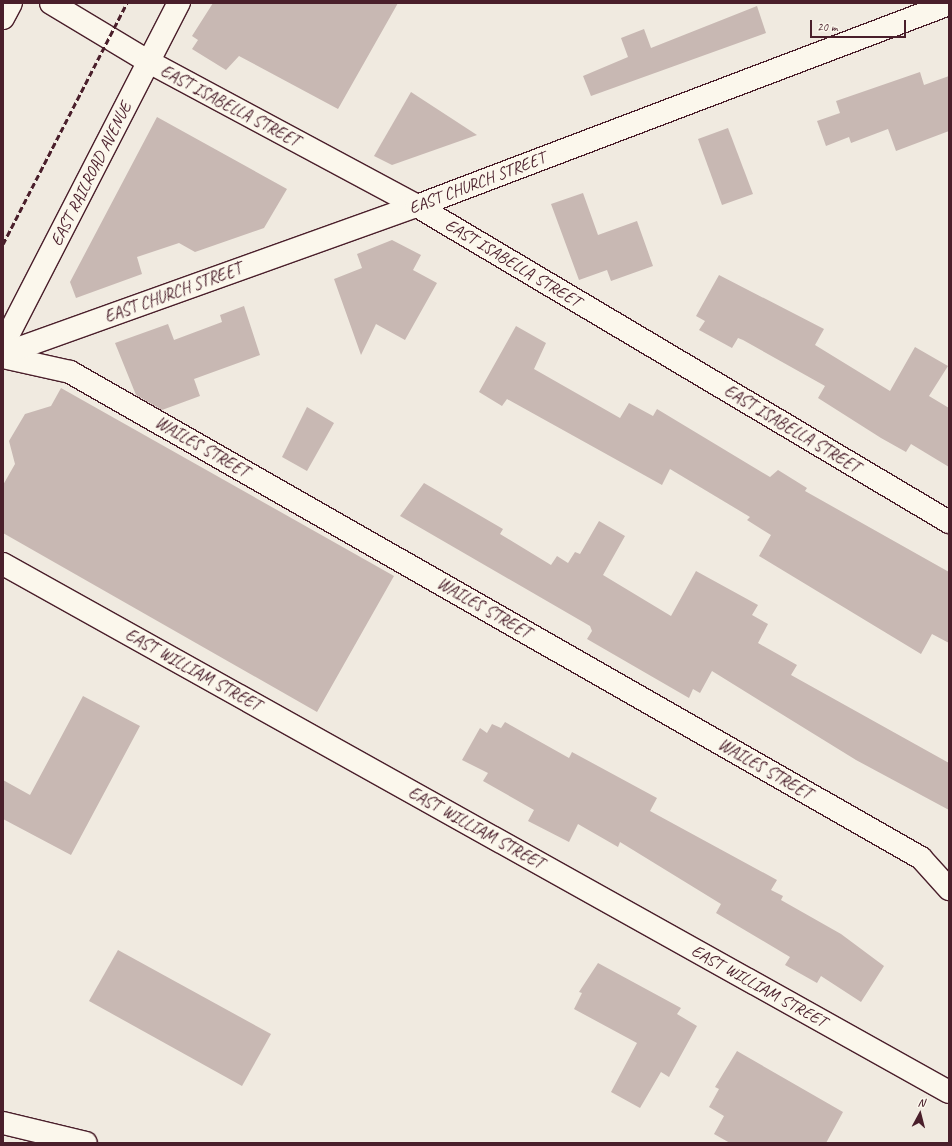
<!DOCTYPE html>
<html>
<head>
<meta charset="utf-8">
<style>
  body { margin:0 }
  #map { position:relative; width:952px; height:1146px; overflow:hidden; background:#f0eae0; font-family:Caveat,sans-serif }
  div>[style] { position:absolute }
  .building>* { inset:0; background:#c8b8b3 }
  .roads { filter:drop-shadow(1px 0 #4a1f2b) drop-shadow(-1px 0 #4a1f2b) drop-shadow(0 1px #4a1f2b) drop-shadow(0 -1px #4a1f2b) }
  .minor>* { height:22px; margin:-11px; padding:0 11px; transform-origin:11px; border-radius:11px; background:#fbf7ec }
  .tertiary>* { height:22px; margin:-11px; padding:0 11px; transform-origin:11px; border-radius:11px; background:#fbf7ec }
  .primary>* { height:22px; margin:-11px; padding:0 11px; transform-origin:11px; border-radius:11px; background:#fbf7ec }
  .rail>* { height:3px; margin-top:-1.5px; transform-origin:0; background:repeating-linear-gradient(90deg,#4a1f2b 0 6px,transparent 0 9px) }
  span { translate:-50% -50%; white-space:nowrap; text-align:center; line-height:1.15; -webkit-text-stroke:3px #fbf7ec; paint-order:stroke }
  .street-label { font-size:17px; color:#4a1f2b }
  .frame { position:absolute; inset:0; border:4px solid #4a1f2b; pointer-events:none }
  .north { position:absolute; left:900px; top:1094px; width:40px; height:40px; -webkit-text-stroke:3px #fbf7ec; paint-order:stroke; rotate:7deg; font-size:11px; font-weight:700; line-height:16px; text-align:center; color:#4a1f2b }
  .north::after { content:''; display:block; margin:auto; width:14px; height:18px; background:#4a1f2b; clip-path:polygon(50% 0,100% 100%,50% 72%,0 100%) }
  .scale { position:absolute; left:810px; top:20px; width:96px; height:18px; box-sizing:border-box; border:2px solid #4a1f2b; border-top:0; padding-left:5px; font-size:12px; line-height:14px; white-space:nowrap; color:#4a1f2b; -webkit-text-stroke:3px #fbf7ec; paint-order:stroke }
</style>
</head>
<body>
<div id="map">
  <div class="building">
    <div style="clip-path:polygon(213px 3px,398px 3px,338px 109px,239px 56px,226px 70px,192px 49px,198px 40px,192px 36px)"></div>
    <div style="clip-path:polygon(757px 6px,766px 33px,591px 96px,583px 76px,628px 57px,621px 38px,644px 29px,651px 48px)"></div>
    <div style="clip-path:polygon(920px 72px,924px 85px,949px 76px,949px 131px,896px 151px,888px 129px,851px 143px,849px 137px,826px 146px,817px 121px,840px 113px,836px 101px)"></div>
    <div style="clip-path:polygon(411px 92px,477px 135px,392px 165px,374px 156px)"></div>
    <div style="clip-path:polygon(157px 117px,287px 189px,264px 228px,195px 252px,179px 243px,137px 257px,142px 274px,76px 298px,70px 282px)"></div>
    <div style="clip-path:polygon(728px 128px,753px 194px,722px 205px,698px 139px)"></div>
    <div style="clip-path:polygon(583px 193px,598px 235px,637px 221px,653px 266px,611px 281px,607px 270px,579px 280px,551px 204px)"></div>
    <div style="clip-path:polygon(392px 240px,421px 255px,413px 270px,437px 283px,405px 340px,376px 324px,361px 355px,334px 279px,362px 268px,357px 254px)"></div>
    <div style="clip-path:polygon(719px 275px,824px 329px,815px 345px,890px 391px,915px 347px,948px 366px,929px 396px,949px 408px,949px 467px,911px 444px,906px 452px,881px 438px,818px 398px,825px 386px,743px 340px,738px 338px,732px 348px,699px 330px,705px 321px,696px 316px)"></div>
    <div style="clip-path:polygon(244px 306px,260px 355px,194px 379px,200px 396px,162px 410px,136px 395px,115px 343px,168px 324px,174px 340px,222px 322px,220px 315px)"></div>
    <div style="clip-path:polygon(516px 326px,546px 343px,534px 369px,620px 418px,629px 403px,653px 416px,657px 409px,770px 477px,778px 470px,807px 488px,805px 491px,949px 572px,949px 643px,932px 634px,921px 654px,759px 556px,771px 535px,747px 520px,750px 517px,670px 469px,662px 485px,507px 399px,502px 406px,479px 392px)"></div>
    <div style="clip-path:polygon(61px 388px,394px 576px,317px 712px,3px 533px,3px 485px,15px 464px,9px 441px,25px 414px,51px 406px)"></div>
    <div style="clip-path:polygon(307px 407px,334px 423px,307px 471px,282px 457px)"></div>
    <div style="clip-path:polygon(424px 483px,503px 529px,500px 534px,551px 565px,557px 556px,568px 563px,575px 552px,580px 554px,599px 521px,625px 536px,603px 575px,671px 616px,696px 571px,758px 605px,752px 615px,768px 624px,758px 643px,797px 665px,791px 675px,949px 763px,949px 810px,856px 760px,712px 671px,700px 693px,693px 689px,689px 698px,587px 639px,592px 631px,590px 626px,400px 516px)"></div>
    <div style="clip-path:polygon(83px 696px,140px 726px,71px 855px,3px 819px,3px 780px,30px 795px)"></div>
    <div style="clip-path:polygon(505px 722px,569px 758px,572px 752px,657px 798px,650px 811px,777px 880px,771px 890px,783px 896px,781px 900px,841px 934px,884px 966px,861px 1002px,821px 976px,817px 983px,785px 965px,790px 957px,716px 913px,721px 904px,620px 842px,618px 847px,578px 824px,569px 842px,528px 821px,534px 810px,483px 781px,488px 773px,462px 760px,480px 728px,487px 733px,492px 724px,501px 728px)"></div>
    <div style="clip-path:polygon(118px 950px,271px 1034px,242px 1086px,89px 1001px)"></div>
    <div style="clip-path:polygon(598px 963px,681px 1008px,677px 1014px,697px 1026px,669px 1077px,661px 1072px,640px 1108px,611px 1092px,637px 1043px,574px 1009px,582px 993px,579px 992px)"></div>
    <div style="clip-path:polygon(737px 1051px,843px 1112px,826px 1143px,730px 1143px,714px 1134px,724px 1116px,709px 1107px,719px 1089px,715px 1087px)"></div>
  </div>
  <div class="roads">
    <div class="minor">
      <div style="left:51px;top:3px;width:114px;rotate:31deg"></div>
      <div style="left:149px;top:62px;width:304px;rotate:28.2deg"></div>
      <div style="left:417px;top:206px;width:619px;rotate:30.71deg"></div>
      <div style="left:3px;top:18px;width:17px;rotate:-62deg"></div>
      <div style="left:3px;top:345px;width:385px;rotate:-62.8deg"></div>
      <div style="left:3px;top:357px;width:69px;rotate:12.6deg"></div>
      <div style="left:70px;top:372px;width:980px;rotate:29.73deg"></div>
      <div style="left:921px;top:858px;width:42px;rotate:47.9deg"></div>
      <div style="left:3px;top:564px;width:1083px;rotate:29.17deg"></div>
    </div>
    <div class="tertiary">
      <div style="left:3px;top:354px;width:440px;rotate:-19.7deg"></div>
      <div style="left:417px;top:206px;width:569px;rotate:-20.79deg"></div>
    </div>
    <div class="primary">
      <div style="left:3px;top:1123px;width:85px;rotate:13.5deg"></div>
    </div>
  </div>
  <div class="rail">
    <div style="left:3px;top:244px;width:271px;rotate:-62.8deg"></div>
  </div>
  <div class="street-label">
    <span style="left:230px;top:106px;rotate:28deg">EAST ISABELLA STREET</span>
    <span style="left:91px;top:174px;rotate:-63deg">EAST RAILROAD AVENUE</span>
    <span style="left:477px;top:183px;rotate:-21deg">EAST CHURCH STREET</span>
    <span style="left:513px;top:263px;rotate:31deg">EAST ISABELLA STREET</span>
    <span style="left:173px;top:293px;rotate:-20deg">EAST CHURCH STREET</span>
    <span style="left:792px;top:429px;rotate:31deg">EAST ISABELLA STREET</span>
    <span style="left:202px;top:447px;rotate:30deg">WAILES STREET</span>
    <span style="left:484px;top:608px;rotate:30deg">WAILES STREET</span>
    <span style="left:193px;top:670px;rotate:29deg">EAST WILLIAM STREET</span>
    <span style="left:765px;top:769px;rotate:30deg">WAILES STREET</span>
    <span style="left:476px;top:828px;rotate:29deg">EAST WILLIAM STREET</span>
    <span style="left:759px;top:986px;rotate:29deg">EAST WILLIAM STREET</span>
  </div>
  <div class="frame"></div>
  <div class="north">N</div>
  <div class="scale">20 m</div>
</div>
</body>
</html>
